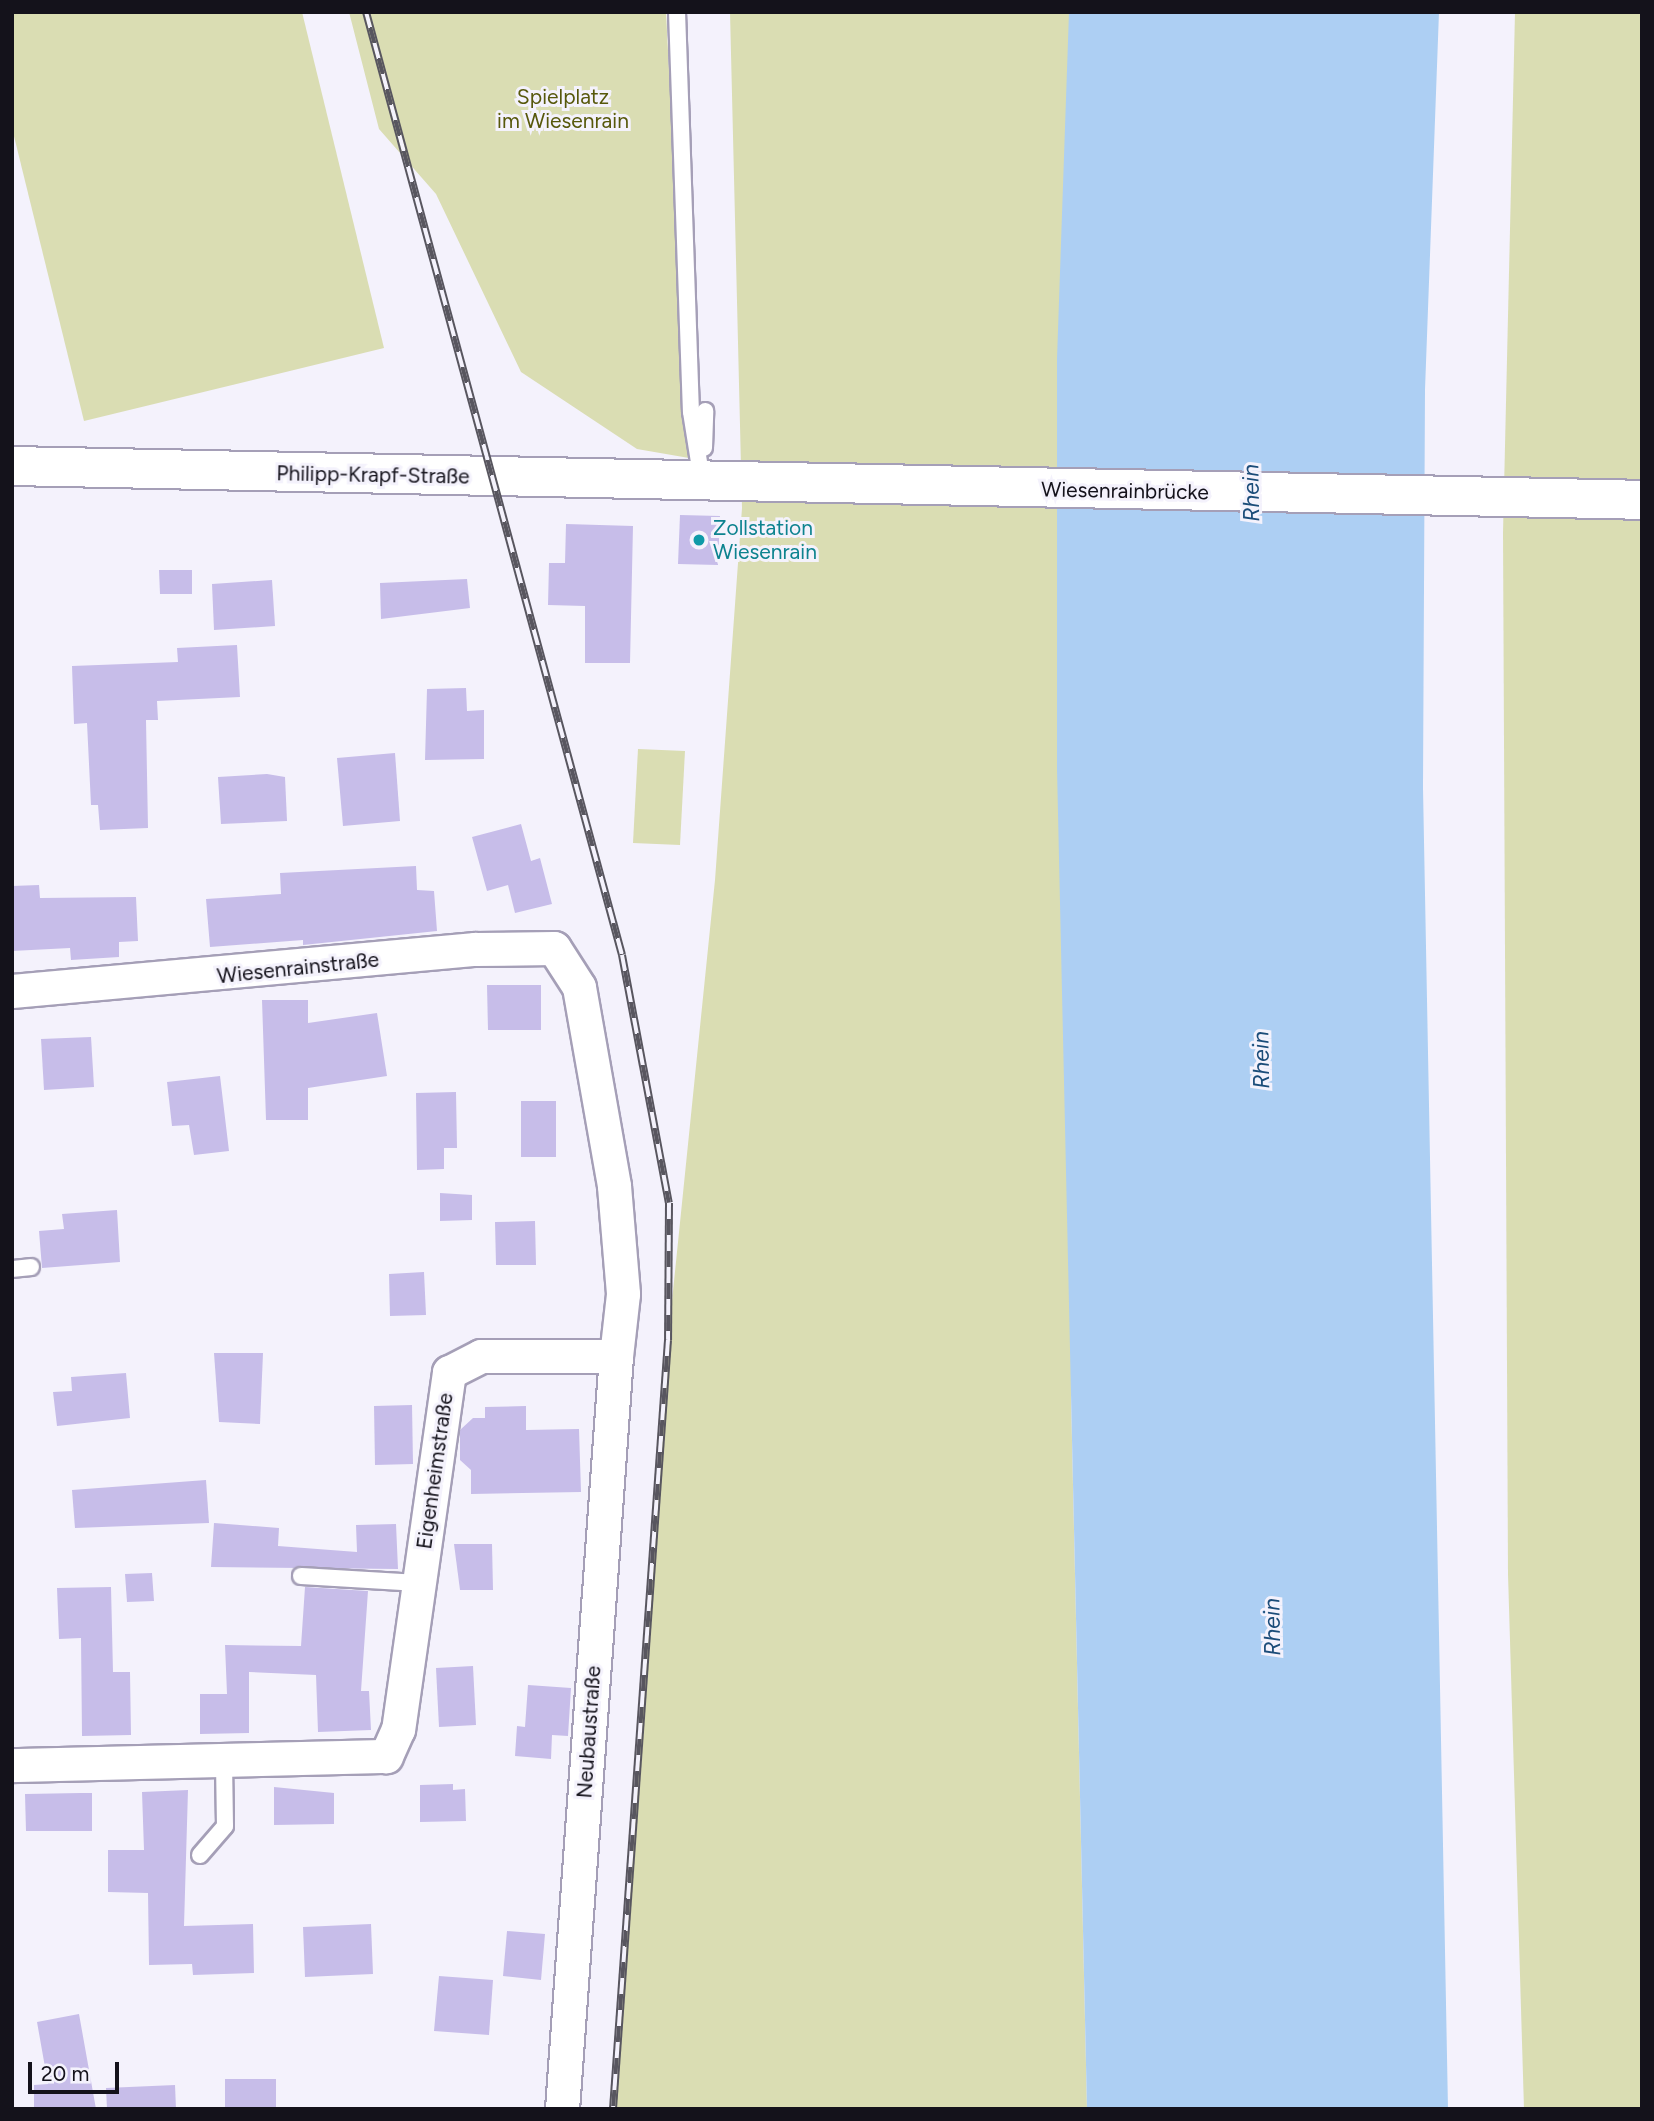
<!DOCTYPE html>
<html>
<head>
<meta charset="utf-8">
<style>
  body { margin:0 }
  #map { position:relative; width:1654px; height:2121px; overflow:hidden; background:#f4f2fc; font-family:Figtree,sans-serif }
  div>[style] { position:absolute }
  .green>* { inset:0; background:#daddb3 }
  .water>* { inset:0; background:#adcff3 }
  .building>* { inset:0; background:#c7bde9 }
  .roads { filter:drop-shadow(2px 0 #a59fb7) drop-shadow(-2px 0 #a59fb7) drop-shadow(0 2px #a59fb7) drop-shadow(0 -2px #a59fb7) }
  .service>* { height:16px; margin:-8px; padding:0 8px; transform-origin:8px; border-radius:8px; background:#fff }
  .minor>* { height:33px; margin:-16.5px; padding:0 16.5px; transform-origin:16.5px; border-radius:16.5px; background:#fff }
  .tertiary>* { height:38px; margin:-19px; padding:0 19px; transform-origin:19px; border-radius:19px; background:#fff }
  .rail>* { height:8px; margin-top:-4px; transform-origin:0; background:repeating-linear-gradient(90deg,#f4f2fc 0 16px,#58565f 0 32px); box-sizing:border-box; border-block:2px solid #58565f }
  .dots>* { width:19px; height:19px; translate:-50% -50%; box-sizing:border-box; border:4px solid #f4f2fc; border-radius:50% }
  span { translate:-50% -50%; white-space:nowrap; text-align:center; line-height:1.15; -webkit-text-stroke:6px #f4f2fc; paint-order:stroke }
  .park-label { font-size:21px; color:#57580b }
  .street-label { font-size:21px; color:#14121b }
  .culture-label { font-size:21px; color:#0d838f }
  .left { translate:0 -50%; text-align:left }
  .water-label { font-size:23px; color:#1b4c79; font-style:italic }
  .frame { position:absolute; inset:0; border:14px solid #14121b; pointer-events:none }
  .scale { position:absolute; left:28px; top:2062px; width:91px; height:32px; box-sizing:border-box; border:4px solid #14121b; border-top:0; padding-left:9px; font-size:21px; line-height:24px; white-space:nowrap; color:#14121b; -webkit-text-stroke:5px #f4f2fc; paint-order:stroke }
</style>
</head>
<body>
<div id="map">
  <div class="green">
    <div style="clip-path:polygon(12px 12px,302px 12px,384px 348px,84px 421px,12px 128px)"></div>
    <div style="clip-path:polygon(349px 12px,666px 12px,689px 458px,637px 449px,521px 372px,436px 194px,379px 129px)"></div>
    <div style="clip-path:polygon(730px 12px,1074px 12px,1071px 1396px,1087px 2109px,615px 2109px,668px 1340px,715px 880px,742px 508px)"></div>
    <div style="clip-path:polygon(1515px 12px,1642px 12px,1642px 2109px,1524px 2109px,1508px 1574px,1503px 533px)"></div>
    <div style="clip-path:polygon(638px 749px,685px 751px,680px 845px,633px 843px)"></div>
  </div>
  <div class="water">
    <div style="clip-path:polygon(1069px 12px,1439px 12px,1425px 390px,1423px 788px,1448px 2109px,1087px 2109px,1057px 769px,1057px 359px)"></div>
  </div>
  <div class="building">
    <div style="clip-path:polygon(680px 515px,720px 516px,718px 565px,678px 564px)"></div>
    <div style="clip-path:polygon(566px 524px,633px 526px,630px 663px,585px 663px,585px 606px,548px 605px,549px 563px,565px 563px)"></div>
    <div style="clip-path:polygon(159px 570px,192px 570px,192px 594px,160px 594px)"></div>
    <div style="clip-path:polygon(467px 579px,470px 608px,381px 619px,380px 583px)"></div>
    <div style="clip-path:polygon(272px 580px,275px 626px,214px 630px,212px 584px)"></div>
    <div style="clip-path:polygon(237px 645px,240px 697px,157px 701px,158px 720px,146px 720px,148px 828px,100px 830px,98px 805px,91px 805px,87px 723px,74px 724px,72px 666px,178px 662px,177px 648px)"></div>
    <div style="clip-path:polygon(466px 688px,467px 711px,484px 710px,484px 759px,425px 760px,427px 689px)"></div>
    <div style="clip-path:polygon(395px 753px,400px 821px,343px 826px,337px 758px)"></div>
    <div style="clip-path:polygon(267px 774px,285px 777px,287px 821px,221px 824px,218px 777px)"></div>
    <div style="clip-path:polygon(521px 824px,531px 861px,540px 858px,552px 904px,515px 913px,508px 885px,487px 891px,472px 837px)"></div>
    <div style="clip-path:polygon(416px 866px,417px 890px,434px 891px,437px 931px,303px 945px,303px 940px,210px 947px,206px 899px,281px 894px,280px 873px)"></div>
    <div style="clip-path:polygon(39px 885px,40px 898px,136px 897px,138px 941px,119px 942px,119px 957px,71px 960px,70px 948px,12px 951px,12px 886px)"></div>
    <div style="clip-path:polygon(487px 985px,541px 985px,541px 1030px,488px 1030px)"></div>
    <div style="clip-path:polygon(262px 1000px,308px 1000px,308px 1023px,377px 1013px,387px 1076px,308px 1088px,308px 1120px,266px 1120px)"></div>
    <div style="clip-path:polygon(91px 1037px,94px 1087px,44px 1090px,41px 1039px)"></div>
    <div style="clip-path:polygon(220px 1076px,229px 1151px,194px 1155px,189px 1125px,172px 1126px,167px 1082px)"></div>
    <div style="clip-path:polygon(456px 1092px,457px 1148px,444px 1148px,444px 1169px,417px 1170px,416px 1093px)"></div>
    <div style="clip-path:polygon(521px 1101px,556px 1101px,556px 1157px,521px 1157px)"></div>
    <div style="clip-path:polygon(440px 1193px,472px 1195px,472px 1220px,440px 1221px)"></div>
    <div style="clip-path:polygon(117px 1210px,120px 1262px,42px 1268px,39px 1231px,64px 1229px,62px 1214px)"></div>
    <div style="clip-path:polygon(535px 1221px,536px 1265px,496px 1265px,495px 1222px)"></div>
    <div style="clip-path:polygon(424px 1272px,426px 1315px,390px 1316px,389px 1274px)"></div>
    <div style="clip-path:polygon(214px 1353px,263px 1353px,260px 1424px,219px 1422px)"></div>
    <div style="clip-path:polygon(126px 1373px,130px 1418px,57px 1426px,53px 1392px,72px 1391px,71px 1377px)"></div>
    <div style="clip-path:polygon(412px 1405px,413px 1464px,375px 1465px,374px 1406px)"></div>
    <div style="clip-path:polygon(526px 1406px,526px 1430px,579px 1429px,581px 1492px,471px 1494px,471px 1470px,460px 1460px,460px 1430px,473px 1418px,485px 1418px,485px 1407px)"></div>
    <div style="clip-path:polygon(206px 1480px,209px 1523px,75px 1528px,72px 1490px)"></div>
    <div style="clip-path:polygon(214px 1523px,279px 1528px,278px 1546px,357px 1552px,356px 1525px,396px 1524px,398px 1569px,211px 1567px)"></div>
    <div style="clip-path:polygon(454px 1544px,492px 1544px,493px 1590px,460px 1590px)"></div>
    <div style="clip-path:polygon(152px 1573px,154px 1601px,127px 1602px,125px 1574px)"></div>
    <div style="clip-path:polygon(111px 1587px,113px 1672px,130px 1672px,131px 1735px,82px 1736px,81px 1638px,59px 1639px,57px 1588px)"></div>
    <div style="clip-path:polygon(305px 1587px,368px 1591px,361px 1691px,369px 1691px,371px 1730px,318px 1732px,316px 1675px,249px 1672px,249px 1733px,200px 1734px,200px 1694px,227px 1694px,225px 1645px,301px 1646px)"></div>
    <div style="clip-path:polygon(473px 1666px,476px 1725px,439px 1727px,436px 1668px)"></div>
    <div style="clip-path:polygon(528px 1685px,571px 1688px,568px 1736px,552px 1735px,551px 1759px,515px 1756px,517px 1726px,525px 1727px)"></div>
    <div style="clip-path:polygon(453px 1784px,453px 1790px,465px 1789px,466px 1821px,420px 1822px,420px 1785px)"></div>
    <div style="clip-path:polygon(274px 1787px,334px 1793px,334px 1824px,274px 1825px)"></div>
    <div style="clip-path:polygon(188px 1790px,184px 1926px,253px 1924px,254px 1973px,193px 1975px,192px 1964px,149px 1965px,148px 1893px,108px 1892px,108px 1850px,144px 1850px,142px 1792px)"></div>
    <div style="clip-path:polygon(81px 1793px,92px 1793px,92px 1831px,26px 1831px,25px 1794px)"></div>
    <div style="clip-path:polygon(371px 1924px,373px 1974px,305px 1977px,303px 1927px)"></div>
    <div style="clip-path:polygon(507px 1931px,545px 1934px,541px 1980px,503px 1976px)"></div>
    <div style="clip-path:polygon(439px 1976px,493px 1980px,489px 2035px,434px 2031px)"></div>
    <div style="clip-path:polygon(79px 2014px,96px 2109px,34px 2109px,34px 2085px,48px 2084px,37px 2022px)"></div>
    <div style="clip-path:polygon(225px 2079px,276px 2079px,276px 2109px,225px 2109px)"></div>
    <div style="clip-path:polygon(175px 2085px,176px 2109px,107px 2109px,106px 2088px)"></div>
  </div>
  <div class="roads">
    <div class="service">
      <div style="left:677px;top:12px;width:400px;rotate:88deg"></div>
      <div style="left:691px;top:412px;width:70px;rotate:80.9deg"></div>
      <div style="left:704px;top:448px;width:37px;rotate:-88deg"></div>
      <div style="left:12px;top:1269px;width:19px;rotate:-6deg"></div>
      <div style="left:301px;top:1576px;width:118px;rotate:3.4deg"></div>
      <div style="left:200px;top:1855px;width:38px;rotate:-49deg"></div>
      <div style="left:225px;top:1826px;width:65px;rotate:-90.9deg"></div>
    </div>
    <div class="minor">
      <div style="left:12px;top:991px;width:465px;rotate:-5.2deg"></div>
      <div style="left:475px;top:949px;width:79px;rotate:-0.7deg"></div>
      <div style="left:554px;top:948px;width:46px;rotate:57.3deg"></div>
      <div style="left:579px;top:987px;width:202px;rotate:80deg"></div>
      <div style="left:614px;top:1186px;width:108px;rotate:85.2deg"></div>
      <div style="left:623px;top:1294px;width:62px;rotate:96.4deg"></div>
      <div style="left:616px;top:1356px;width:135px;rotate:180deg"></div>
      <div style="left:481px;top:1356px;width:36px;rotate:153deg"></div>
      <div style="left:449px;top:1372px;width:361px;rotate:98.1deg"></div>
      <div style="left:398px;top:1729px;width:30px;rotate:114deg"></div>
      <div style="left:386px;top:1756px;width:374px;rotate:178.6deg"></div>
      <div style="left:562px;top:2109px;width:755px;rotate:-85.9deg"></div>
    </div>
    <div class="tertiary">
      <div style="left:12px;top:466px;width:1630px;rotate:1.19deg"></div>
    </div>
  </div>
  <div class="rail">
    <div style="left:366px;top:12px;width:977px;rotate:74.81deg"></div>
    <div style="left:622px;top:955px;width:252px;rotate:79.3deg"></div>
    <div style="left:669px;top:1203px;width:137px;rotate:90.4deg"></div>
    <div style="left:668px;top:1340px;width:771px;rotate:94.09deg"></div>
  </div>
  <div class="dots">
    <div style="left:699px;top:540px;background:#0f9aa8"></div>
  </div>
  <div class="park-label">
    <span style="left:563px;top:109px">Spielplatz<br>im Wiesenrain</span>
  </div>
  <div class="street-label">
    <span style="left:373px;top:475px;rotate:1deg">Philipp-Krapf-Straße</span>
    <span style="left:1125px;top:491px;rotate:1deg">Wiesenrainbrücke</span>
    <span style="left:298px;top:968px;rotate:-6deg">Wiesenrainstraße</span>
    <span style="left:435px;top:1471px;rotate:-82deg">Eigenheimstraße</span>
    <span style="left:589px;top:1732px;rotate:-86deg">Neubaustraße</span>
  </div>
  <div class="culture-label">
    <span class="left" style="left:713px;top:540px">Zollstation<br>Wiesenrain</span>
  </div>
  <div class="water-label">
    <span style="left:1251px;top:493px;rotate:-91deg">Rhein</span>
    <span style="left:1261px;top:1060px;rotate:-91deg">Rhein</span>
    <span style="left:1272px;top:1627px;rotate:-91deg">Rhein</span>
  </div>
  <div class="frame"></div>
  <div class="scale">20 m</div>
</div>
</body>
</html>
